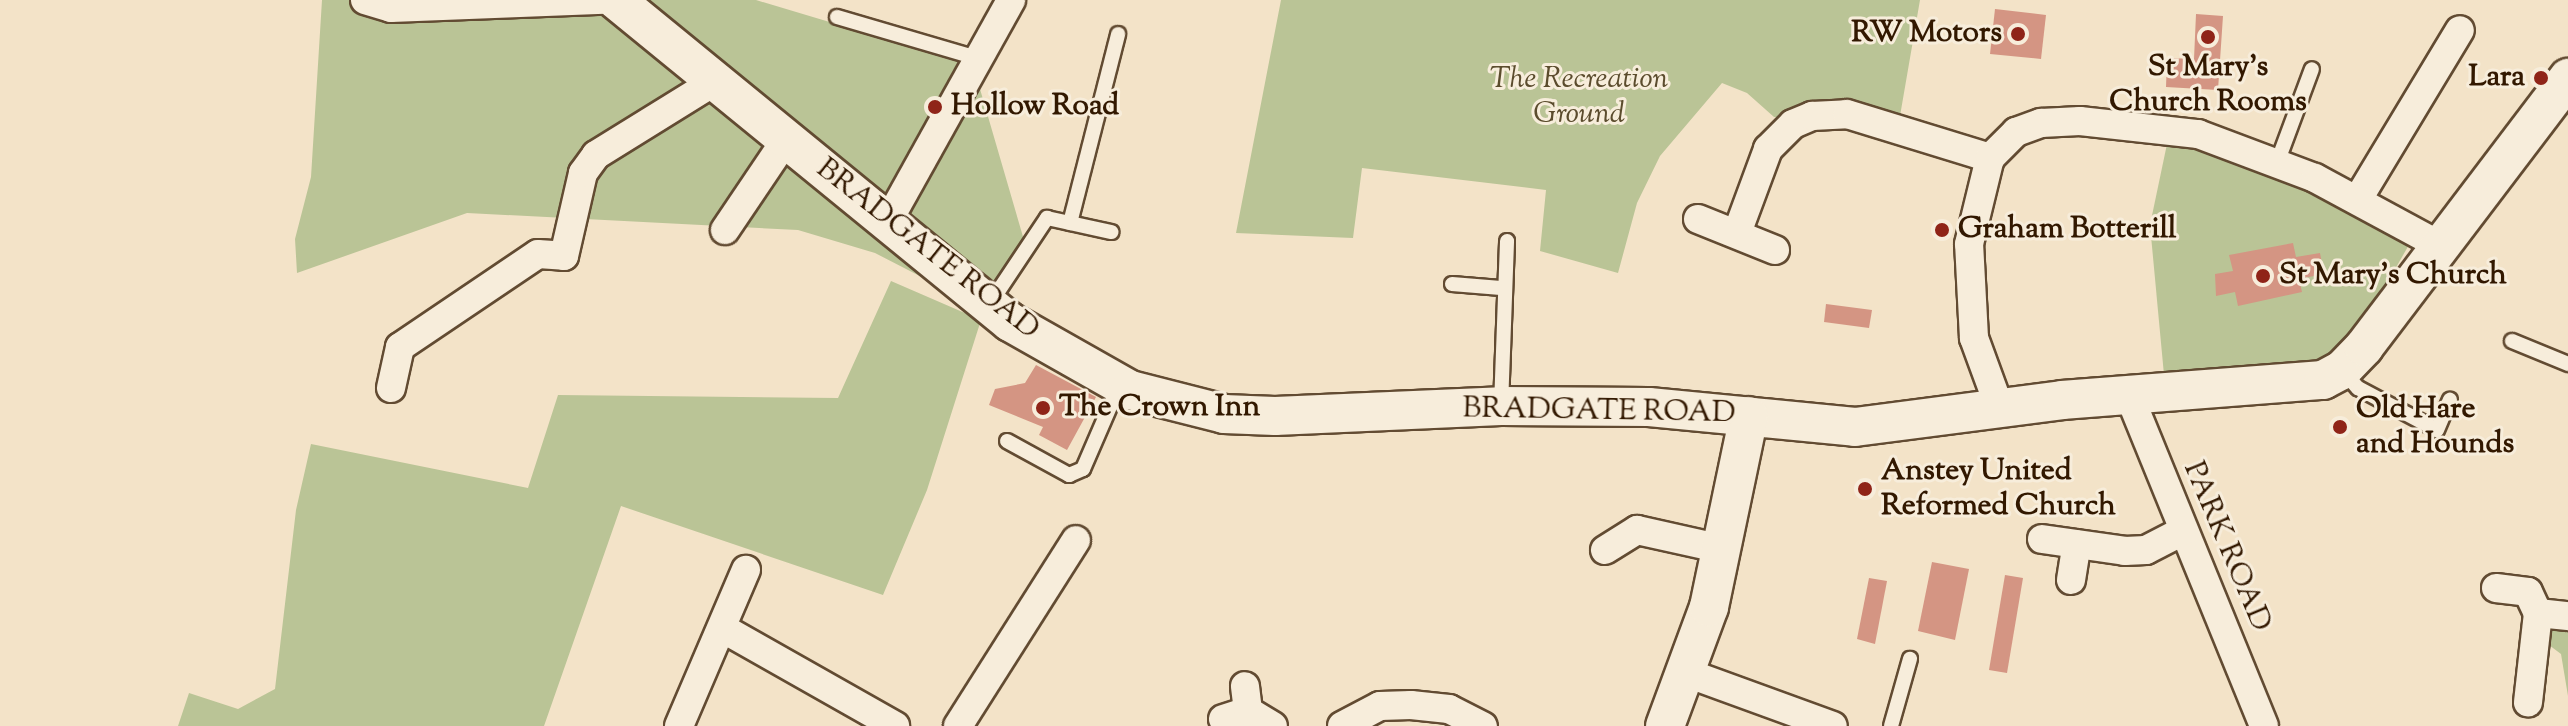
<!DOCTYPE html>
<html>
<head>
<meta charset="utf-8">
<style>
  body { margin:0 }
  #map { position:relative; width:2568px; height:726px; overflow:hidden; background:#f3e3c8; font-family:"Sorts Mill Goudy",serif }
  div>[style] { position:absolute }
  .green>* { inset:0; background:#bac496 }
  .building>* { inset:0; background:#d49583 }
  .roads { filter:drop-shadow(2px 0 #624b32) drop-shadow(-2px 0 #624b32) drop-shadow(0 2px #624b32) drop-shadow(0 -2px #624b32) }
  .lane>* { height:14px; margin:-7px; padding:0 7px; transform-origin:7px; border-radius:7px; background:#f7eddb }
  .street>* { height:28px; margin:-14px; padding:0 14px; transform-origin:14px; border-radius:14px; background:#f7eddb }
  .secondary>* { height:38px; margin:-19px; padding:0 19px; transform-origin:19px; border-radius:19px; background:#f7eddb }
  .dots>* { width:22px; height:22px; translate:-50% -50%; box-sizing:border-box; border:4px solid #f7eddb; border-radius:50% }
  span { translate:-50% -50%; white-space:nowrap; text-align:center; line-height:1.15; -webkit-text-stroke:6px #f7eddb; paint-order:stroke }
  .poi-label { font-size:30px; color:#321800; font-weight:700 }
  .right { translate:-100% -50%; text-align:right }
  .left { translate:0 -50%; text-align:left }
  .park-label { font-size:30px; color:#5b4c2d; font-style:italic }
  .street-label { font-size:30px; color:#321800 }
</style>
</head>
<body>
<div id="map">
  <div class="green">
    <div style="clip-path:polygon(322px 0,756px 0,973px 65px,1026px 247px,978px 306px,875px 253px,798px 230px,467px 213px,297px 273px,295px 239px,311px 177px)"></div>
    <div style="clip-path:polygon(1281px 0,1920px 0,1900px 116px,1774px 117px,1747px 93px,1722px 83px,1660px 156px,1637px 203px,1618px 273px,1540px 251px,1546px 190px,1362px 168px,1353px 238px,1236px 233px)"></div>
    <div style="clip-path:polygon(2167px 144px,2234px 147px,2410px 243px,2366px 320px,2329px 362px,2164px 375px,2150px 225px)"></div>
    <div style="clip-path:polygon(891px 281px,981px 320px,927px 490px,883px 595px,621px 506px,544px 726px,178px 726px,189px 693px,238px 709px,275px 689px,296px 510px,311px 444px,528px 488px,558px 395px,838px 398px)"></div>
    <div style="clip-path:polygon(2550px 628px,2568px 629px,2568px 696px,2561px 654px,2545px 642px)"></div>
  </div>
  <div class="building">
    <div style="clip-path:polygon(1995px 9px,2046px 15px,2041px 59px,1990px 54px)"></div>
    <div style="clip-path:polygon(2196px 14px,2223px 16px,2218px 90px,2166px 87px,2167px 58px,2194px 59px)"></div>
    <div style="clip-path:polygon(2293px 243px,2296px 257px,2320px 253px,2324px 274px,2299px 279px,2302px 292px,2238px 306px,2235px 292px,2216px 296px,2215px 274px,2233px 271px,2229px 255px)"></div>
    <div style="clip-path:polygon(1826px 304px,1872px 310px,1869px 328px,1824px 322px)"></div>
    <div style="clip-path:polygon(1036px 365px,1096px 397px,1067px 450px,1039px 435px,1043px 427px,989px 405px,995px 389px,1025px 383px)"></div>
    <div style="clip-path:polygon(1932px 562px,1969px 569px,1955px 640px,1918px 631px)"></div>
    <div style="clip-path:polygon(2005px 575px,2023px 578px,2007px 673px,1989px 670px)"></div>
    <div style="clip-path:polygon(1869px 578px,1887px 581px,1875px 644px,1857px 639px)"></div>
  </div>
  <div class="roads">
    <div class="lane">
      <div style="left:837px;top:17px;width:146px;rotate:16.3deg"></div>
      <div style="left:2277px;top:163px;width:100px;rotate:-69.6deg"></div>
      <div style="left:1070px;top:223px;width:195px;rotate:-75.7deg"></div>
      <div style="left:1452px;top:284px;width:49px;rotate:4.7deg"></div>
      <div style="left:989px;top:305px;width:105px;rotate:-56.3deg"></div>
      <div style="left:1047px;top:218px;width:66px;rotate:12.3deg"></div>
      <div style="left:2512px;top:341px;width:61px;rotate:22.3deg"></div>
      <div style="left:2343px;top:371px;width:23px;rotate:49deg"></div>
      <div style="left:2358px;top:388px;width:89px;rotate:28deg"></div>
      <div style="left:2437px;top:430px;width:33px;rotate:-67deg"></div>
      <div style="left:1501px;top:406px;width:165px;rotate:-87.9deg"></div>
      <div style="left:1007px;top:441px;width:71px;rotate:28.7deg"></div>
      <div style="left:1069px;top:475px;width:15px;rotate:-23deg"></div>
      <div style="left:1083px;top:469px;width:90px;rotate:-66.6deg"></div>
      <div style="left:1891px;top:726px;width:70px;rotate:-74.2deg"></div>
    </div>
    <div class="street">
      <div style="left:365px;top:0;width:27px;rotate:17deg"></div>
      <div style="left:391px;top:8px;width:213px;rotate:-2.2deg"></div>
      <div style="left:2358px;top:199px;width:197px;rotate:-58.9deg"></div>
      <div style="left:1698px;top:219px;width:83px;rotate:21.9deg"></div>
      <div style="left:887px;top:223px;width:255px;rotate:-60.9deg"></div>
      <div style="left:725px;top:230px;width:111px;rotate:-56deg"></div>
      <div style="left:1737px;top:233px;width:90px;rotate:-69.7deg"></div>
      <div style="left:1768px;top:149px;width:35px;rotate:-45deg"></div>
      <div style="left:1793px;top:124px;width:21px;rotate:-23deg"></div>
      <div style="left:1812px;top:116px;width:35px;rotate:-3deg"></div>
      <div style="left:1847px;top:114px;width:150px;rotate:17.1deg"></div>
      <div style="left:391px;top:388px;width:42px;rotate:-77.6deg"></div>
      <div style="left:400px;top:347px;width:166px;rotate:-34deg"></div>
      <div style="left:538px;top:254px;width:26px;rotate:4deg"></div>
      <div style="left:564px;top:256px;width:85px;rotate:-77.1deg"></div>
      <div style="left:583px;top:173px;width:22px;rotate:-54deg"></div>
      <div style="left:596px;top:155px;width:137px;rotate:-31.8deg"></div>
      <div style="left:2129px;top:395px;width:357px;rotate:67.8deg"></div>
      <div style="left:2000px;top:409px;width:76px;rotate:-110.1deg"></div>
      <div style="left:1974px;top:338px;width:94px;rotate:-93deg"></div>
      <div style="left:1969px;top:244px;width:89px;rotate:-76.3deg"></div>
      <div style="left:1990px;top:158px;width:37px;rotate:-45deg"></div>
      <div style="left:2016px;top:132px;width:27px;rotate:-20deg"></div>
      <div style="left:2041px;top:123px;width:39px;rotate:-3deg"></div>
      <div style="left:2080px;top:121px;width:119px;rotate:6.3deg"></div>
      <div style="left:2198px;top:134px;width:125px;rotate:20.6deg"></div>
      <div style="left:2315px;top:178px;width:139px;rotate:28.4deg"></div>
      <div style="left:2042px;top:539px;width:84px;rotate:8.2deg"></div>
      <div style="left:2125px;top:551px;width:21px;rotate:-3deg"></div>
      <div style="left:2146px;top:550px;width:42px;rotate:-27.2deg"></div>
      <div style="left:1605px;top:550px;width:38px;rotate:-32deg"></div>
      <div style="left:1637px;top:530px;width:88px;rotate:12.5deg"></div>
      <div style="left:2071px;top:580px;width:36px;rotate:-81deg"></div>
      <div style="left:2496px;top:588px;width:32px;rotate:7deg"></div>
      <div style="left:2528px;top:592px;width:23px;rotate:65deg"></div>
      <div style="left:2538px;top:613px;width:90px;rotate:96.4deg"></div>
      <div style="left:2538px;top:613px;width:30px;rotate:6deg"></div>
      <div style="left:722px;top:628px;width:199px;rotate:29.5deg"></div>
      <div style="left:1687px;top:673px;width:155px;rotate:20deg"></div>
      <div style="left:1248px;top:711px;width:29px;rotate:31deg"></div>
      <div style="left:1223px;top:719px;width:26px;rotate:-18deg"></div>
      <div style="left:1248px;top:711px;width:25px;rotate:-97deg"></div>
      <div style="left:679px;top:726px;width:170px;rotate:-66.8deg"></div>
      <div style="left:958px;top:726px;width:220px;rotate:-57.6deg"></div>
      <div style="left:1342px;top:726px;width:43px;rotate:-27.8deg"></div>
      <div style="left:1380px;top:706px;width:31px;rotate:-2deg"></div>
      <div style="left:1411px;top:705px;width:38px;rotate:6deg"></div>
      <div style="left:1449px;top:709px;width:38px;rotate:27deg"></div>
    </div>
    <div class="secondary">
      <div style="left:616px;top:0;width:509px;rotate:39.26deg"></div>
      <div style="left:1010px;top:322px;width:138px;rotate:29.5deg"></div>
      <div style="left:1130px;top:390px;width:97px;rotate:14.3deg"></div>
      <div style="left:1224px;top:414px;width:51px;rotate:2.2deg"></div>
      <div style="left:1275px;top:416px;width:226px;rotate:-2.5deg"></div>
      <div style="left:1501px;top:406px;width:148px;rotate:0.4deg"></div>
      <div style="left:1649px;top:407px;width:207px;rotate:5.5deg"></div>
      <div style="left:1855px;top:427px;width:209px;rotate:-7.4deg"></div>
      <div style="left:2062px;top:400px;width:262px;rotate:-4.4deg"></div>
      <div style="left:2323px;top:380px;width:21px;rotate:-28deg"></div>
      <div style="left:2342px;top:370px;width:32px;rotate:-46deg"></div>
      <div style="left:2364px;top:347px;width:338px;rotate:-52.8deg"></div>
      <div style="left:1665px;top:726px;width:127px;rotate:-69.7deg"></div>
      <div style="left:1709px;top:607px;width:195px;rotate:-78.2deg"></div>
    </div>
  </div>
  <div class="dots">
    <div style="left:2018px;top:34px;background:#8f2418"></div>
    <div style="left:2208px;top:37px;background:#8f2418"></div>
    <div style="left:2541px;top:78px;background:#8f2418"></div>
    <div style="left:935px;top:107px;background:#8f2418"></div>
    <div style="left:1942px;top:230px;background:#8f2418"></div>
    <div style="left:2263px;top:276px;background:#8f2418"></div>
    <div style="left:1043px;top:408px;background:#8f2418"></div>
    <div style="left:2340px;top:427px;background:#8f2418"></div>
    <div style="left:1865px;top:489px;background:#8f2418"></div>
  </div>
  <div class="poi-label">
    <span class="right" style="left:2002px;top:34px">RW Motors</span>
    <span style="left:2208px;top:85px">St Mary's<br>Church Rooms</span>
    <span class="right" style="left:2525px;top:78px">Lara</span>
    <span class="left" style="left:951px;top:107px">Hollow Road</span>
    <span class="left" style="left:1958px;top:230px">Graham Botterill</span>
    <span class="left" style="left:2279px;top:276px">St Mary's Church</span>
    <span class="left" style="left:1059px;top:408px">The Crown Inn</span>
    <span class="left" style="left:2356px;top:427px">Old Hare<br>and Hounds</span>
    <span class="left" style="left:1881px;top:489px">Anstey United<br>Reformed Church</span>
  </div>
  <div class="park-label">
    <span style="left:1579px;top:97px">The Recreation<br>Ground</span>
  </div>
  <div class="street-label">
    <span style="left:927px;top:250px;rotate:38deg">BRADGATE ROAD</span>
    <span style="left:1599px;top:412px;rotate:1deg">BRADGATE ROAD</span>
    <span style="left:2226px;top:547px;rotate:67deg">PARK ROAD</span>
  </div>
</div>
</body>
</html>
